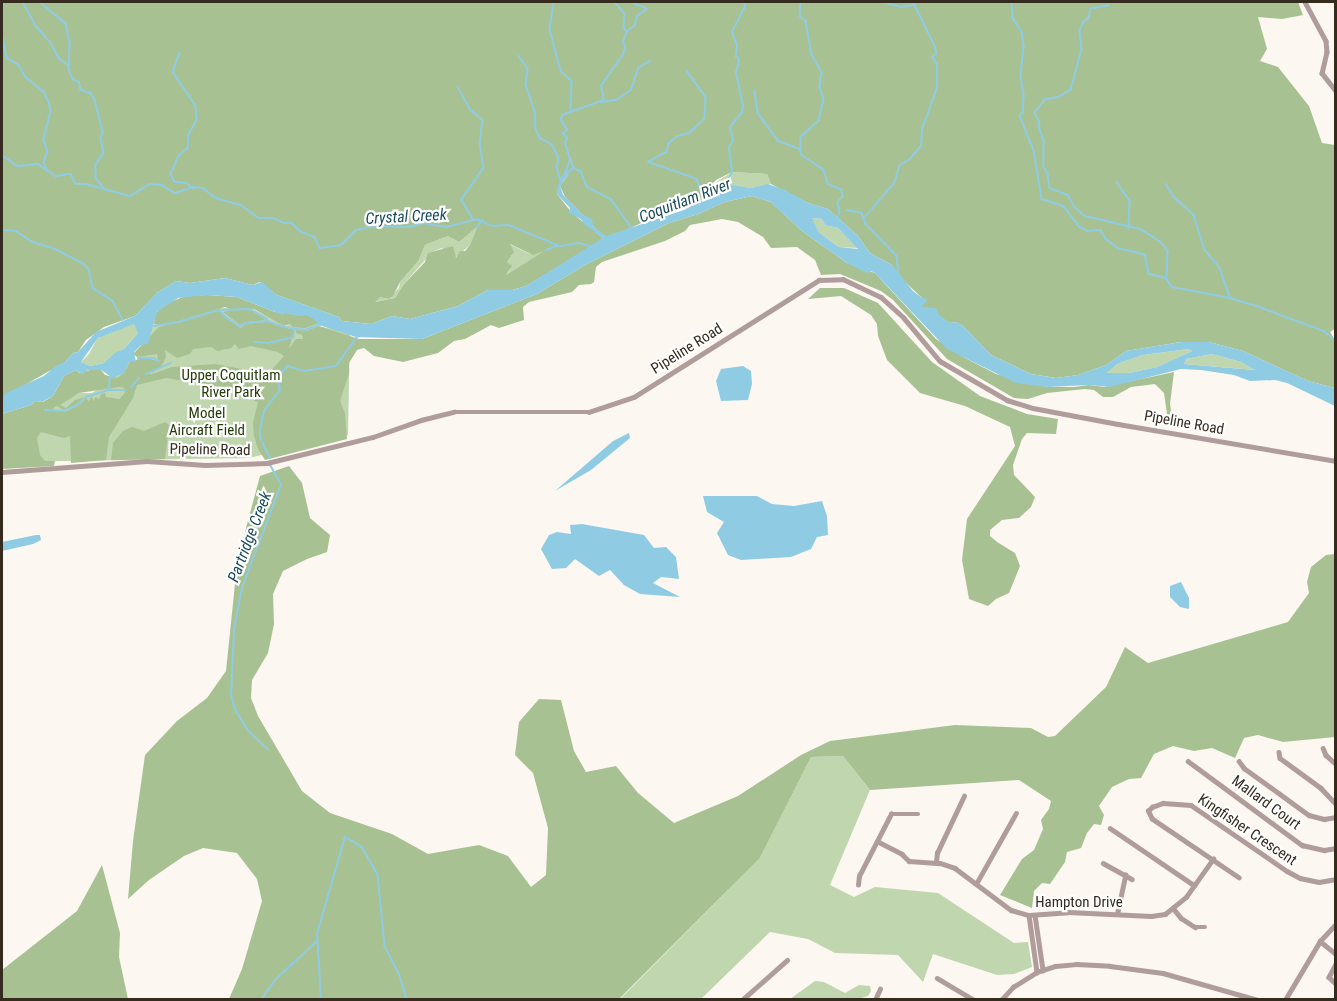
<!DOCTYPE html>
<html>
<head>
<meta charset="utf-8">
<style>
  body { margin:0 }
  #map { position:relative; width:1337px; height:1001px; overflow:hidden; background:#fcf7f0; font-family:"Roboto Condensed",sans-serif }
  div>[style] { position:absolute }
  .green>* { inset:0; background:#c0d6af }
  .forest>* { inset:0; background:#a7c192 }
  .water>* { inset:0; background:#8fcce4 }
  .stream>* { height:1.5px; margin:-0.75px; padding:0 0.75px; transform-origin:0.75px; border-radius:0.75px; background:#8fcce4 }
  .minor>* { height:4.5px; margin:-2.25px; padding:0 2.25px; transform-origin:2.25px; border-radius:2.25px; background:#b09d9b }
  span { translate:-50% -50%; white-space:nowrap; text-align:center; line-height:1.15; -webkit-text-stroke:4.5px #fff; paint-order:stroke }
  .street-label { font-size:15px; color:#352b1f }
  .park-label { font-size:15px; color:#253c08 }
  .water-label { font-size:16px; color:#1a4c5e; font-style:italic }
  .frame { position:absolute; inset:0; border:3px solid #352b1f; pointer-events:none }
</style>
</head>
<body>
<div id="map">
  <div class="green">
    <div style="clip-path:polygon(732px 172px,767px 174px,771px 184px,751px 188px,730px 186px,710px 195px,710px 186px)"></div>
    <div style="clip-path:polygon(811px 218px,822px 219px,825px 225px,838px 228px,858px 248px,839px 247px,833px 243px,819px 232px)"></div>
    <div style="clip-path:polygon(477px 227px,470px 245px,455px 258px,442px 248px,432px 252px,404px 284px,395px 298px,374px 302px,380px 297px,388px 299px,399px 288px,400px 282px,419px 260px,425px 245px,448px 236px,459px 242px)"></div>
    <div style="clip-path:polygon(509px 244px,530px 254px,546px 250px,506px 275px,510px 270px,507px 262px,512px 255px)"></div>
    <div style="clip-path:polygon(215px 308px,251px 308px,286px 326px,290px 324px,307px 327px,320px 323px,322px 326px,316px 326px,350px 332px,348px 435px,249px 458px,2px 462px,2px 418px,37px 404px,62px 402px,79px 393px,92px 393px,137px 360px,154px 324px,169px 324px)"></div>
    <div style="clip-path:polygon(148px 318px,148px 331px,143px 340px,138px 340px,137px 334px,124px 349px,104px 363px,90px 366px,81px 362px,89px 354px,97px 339px,104px 334px,134px 323px,138px 331px,137px 324px)"></div>
    <div style="clip-path:polygon(1189px 349px,1192px 351px,1157px 367px,1129px 373px,1107px 373px,1117px 364px,1143px 355px)"></div>
    <div style="clip-path:polygon(1212px 354px,1241px 362px,1255px 370px,1184px 364px,1186px 359px)"></div>
    <div style="clip-path:polygon(843px 756px,870px 790px,830px 885px,854px 897px,875px 887px,938px 893px,1014px 943px,1028px 942px,1032px 967px,1014px 974px,997px 975px,933px 954px,923px 982px,898px 955px,835px 953px,808px 939px,770px 932px,701px 999px,619px 1000px,760px 858px,811px 757px)"></div>
    <div style="clip-path:polygon(815px 981px,824px 982px,845px 993px,859px 985px,870px 986px,871px 991px,868px 996px,858px 999px,790px 999px)"></div>
  </div>
  <div class="forest">
    <div style="clip-path:polygon(evenodd,2px 2px,1298px 2px,1303px 15px,1282px 19px,1258px 17px,1267px 49px,1260px 61px,1278px 67px,1309px 106px,1322px 143px,1335px 145px,1336px 328px,1330px 332px,1335px 340px,1335px 388px,1308px 381px,1243px 351px,1209px 342px,1181px 342px,1126px 351px,1106px 365px,1078px 375px,1056px 378px,1031px 374px,991px 355px,963px 326px,956px 322px,950px 323px,922px 307px,922px 298px,899px 276px,892px 265px,870px 253px,858px 236px,828px 209px,808px 203px,771px 184px,767px 174px,732px 172px,716px 180px,710px 186px,710px 195px,693px 205px,648px 220px,610px 237px,602px 235px,565px 197px,560px 186px,568px 175px,562px 181px,557px 194px,572px 213px,603px 238px,601px 241px,526px 286px,512px 290px,488px 290px,458px 306px,410px 319px,392px 316px,371px 324px,342px 321px,339px 317px,277px 295px,260px 282px,253px 285px,225px 278px,190px 283px,176px 281px,158px 292px,135px 316px,104px 327px,86px 340px,78px 352px,73px 353px,65px 362px,2px 398px,2px 2px,477px 227px,470px 245px,465px 251px,460px 251px,456px 258px,453px 246px,428px 253px,425px 262px,404px 284px,395px 298px,375px 302px,380px 297px,388px 299px,393px 296px,400px 282px,419px 260px,425px 245px,448px 236px,459px 242px,477px 227px,2px 2px,510px 244px,533px 255px,544px 251px,506px 275px,512px 266px,507px 262px,514px 252px,510px 244px)"></div>
    <div style="clip-path:polygon(evenodd,752px 196px,771px 202px,802px 231px,847px 263px,875px 273px,936px 339px,965px 358px,996px 374px,1048px 387px,1074px 387px,1089px 385px,1104px 387px,1174px 372px,1170px 404px,1173px 422px,1168px 421px,1164px 393px,1155px 384px,1131px 387px,1113px 397px,1103px 397px,1094px 390px,1085px 389px,1047px 393px,1028px 399px,1014px 398px,947px 359px,893px 300px,881px 291px,840px 274px,821px 275px,815px 260px,797px 247px,771px 248px,763px 237px,738px 222px,722px 219px,690px 225px,685px 231px,665px 241px,602px 262px,596px 267px,594px 282px,591px 284px,579px 285px,572px 292px,529px 302px,523px 307px,524px 320px,499px 328px,491px 325px,465px 339px,454px 341px,438px 353px,403px 362px,374px 356px,364px 348px,357px 350px,349px 363px,349px 374px,340px 401px,345px 413px,347px 439px,265px 460px,258px 449px,254px 436px,253px 423px,258px 402px,216px 386px,166px 378px,137px 385px,133px 398px,109px 437px,106px 460px,71px 463px,70px 436px,64px 438px,41px 432px,37px 438px,40px 455px,45px 461px,55px 461px,54px 466px,2px 469px,2px 414px,31px 405px,35px 401px,43px 402px,53px 396px,64px 376px,76px 370px,80px 373px,93px 369px,101px 370px,105px 375px,117px 378px,124px 373px,130px 361px,146px 358px,158px 361px,157px 354px,137px 357px,133px 354px,159px 327px,218px 311px,240px 328px,246px 324px,268px 322px,294px 330px,289px 349px,296px 339px,303px 339px,302px 335px,296px 333px,296px 330px,306px 331px,319px 326px,359px 339px,422px 339px,537px 294px,585px 265px,669px 223px,698px 214px,725px 202px,752px 196px,235px 344px,239px 349px,251px 346px,278px 352px,284px 356px,268px 374px,215px 364px,172px 367px,152px 374px,146px 374px,161px 367px,166px 357px,165px 350px,177px 358px,190px 354px,193px 349px,211px 347px,218px 351px,231px 348px,235px 344px,752px 196px,120px 387px,124px 388px,125px 393px,119px 399px,106px 397px,105px 393px,101px 394px,99px 399px,95px 397px,94px 401px,91px 396px,89px 401px,86px 398px,81px 404px,65px 412px,52px 409px,57px 406px,63px 410px,76px 405px,84px 397px,75px 400px,66px 408px,60px 405px,79px 393px,120px 387px)"></div>
    <div style="clip-path:polygon(820px 288px,844px 288px,878px 303px,932px 362px,980px 396px,1027px 414px,1058px 419px,1056px 434px,1027px 433px,1022px 439px,1013px 465px,1014px 475px,1035px 497px,1031px 507px,1019px 518px,1002px 520px,990px 530px,990px 536px,997px 542px,1015px 553px,1020px 566px,1009px 593px,996px 599px,988px 606px,969px 599px,962px 560px,967px 519px,1015px 446px,1010px 427px,965px 406px,920px 393px,887px 360px,878px 336px,877px 324px,871px 315px,841px 296px,808px 299px)"></div>
    <div style="clip-path:polygon(207px 295px,237px 297px,275px 312px,308px 315px,320px 323px,305px 328px,293px 327px,290px 324px,284px 326px,254px 309px,235px 308px,254px 311px,266px 320px,245px 322px,240px 325px,223px 312px,233px 310px,225px 307px,169px 324px,154px 324px,155px 314px,166px 304px,185px 296px)"></div>
    <div style="clip-path:polygon(165px 422px,169px 425px,165px 459px,111px 460px,113px 443px,123px 431px,132px 427px,144px 431px)"></div>
    <div style="clip-path:polygon(289px 466px,302px 483px,310px 518px,330px 535px,327px 552px,307px 559px,283px 571px,273px 594px,274px 624px,268px 653px,252px 680px,251px 698px,258px 716px,302px 791px,330px 813px,392px 834px,428px 854px,479px 845px,508px 856px,531px 887px,546px 875px,548px 828px,533px 773px,515px 755px,519px 722px,539px 699px,561px 700px,574px 751px,586px 772px,616px 766px,638px 793px,674px 823px,738px 796px,801px 755px,830px 741px,955px 725px,1031px 728px,1048px 737px,1055px 736px,1106px 687px,1125px 647px,1148px 663px,1288px 622px,1309px 593px,1307px 582px,1311px 567px,1326px 555px,1335px 554px,1335px 737px,1283px 742px,1258px 735px,1244px 738px,1235px 758px,1212px 748px,1194px 751px,1173px 746px,1154px 754px,1141px 778px,1129px 779px,1112px 787px,1099px 806px,1104px 815px,1101px 825px,1094px 824px,1087px 833px,1081px 848px,1067px 852px,1065px 862px,1050px 884px,1042px 883px,1034px 891px,1032px 908px,1000px 895px,1022px 859px,1034px 850px,1043px 829px,1041px 820px,1049px 809px,1051px 801px,1019px 780px,870px 790px,843px 756px,811px 757px,760px 858px,619px 999px,229px 999px,242px 969px,262px 901px,257px 879px,237px 853px,203px 848px,184px 856px,149px 880px,128px 899px,133px 841px,145px 755px,177px 721px,207px 698px,226px 671px,235px 584px,246px 528px,260px 476px)"></div>
    <div style="clip-path:polygon(102px 865px,120px 933px,119px 957px,128px 999px,2px 999px,2px 970px,77px 911px)"></div>
  </div>
  <div class="water">
    <div style="clip-path:polygon(evenodd,567px 167px,568px 175px,560px 186px,563px 195px,583px 215px,592px 219px,593px 226px,606px 236px,684px 210px,730px 185px,751px 188px,768px 184px,785px 190px,808px 203px,828px 209px,858px 236px,870px 253px,892px 265px,913px 291px,922px 298px,928px 299px,922px 307px,936px 308px,939px 315px,950px 323px,956px 322px,963px 326px,991px 355px,1031px 374px,1056px 378px,1078px 375px,1106px 365px,1126px 351px,1181px 342px,1209px 342px,1243px 351px,1308px 381px,1335px 388px,1335px 406px,1287px 383px,1275px 380px,1250px 381px,1234px 375px,1201px 370px,1181px 369px,1110px 387px,1089px 385px,1048px 387px,1016px 383px,947px 349px,875px 273px,871px 271px,867px 273px,847px 263px,802px 231px,771px 202px,752px 196px,725px 202px,698px 214px,669px 223px,585px 265px,537px 294px,422px 339px,356px 337px,322px 326px,308px 315px,298px 316px,286px 313px,283px 315px,237px 297px,207px 295px,178px 298px,157px 312px,148px 344px,141px 345px,134px 352px,136px 362px,130px 361px,124px 373px,113px 378px,101px 370px,88px 370px,82px 374px,76px 370px,64px 376px,53px 396px,42px 402px,35px 401px,31px 405px,2px 414px,2px 398px,6px 393px,44px 376px,57px 365px,65px 362px,73px 353px,78px 352px,96px 332px,135px 316px,158px 292px,176px 281px,190px 283px,225px 278px,253px 285px,262px 282px,277px 295px,339px 317px,342px 321px,371px 324px,392px 316px,410px 319px,458px 306px,488px 290px,512px 290px,526px 286px,603px 238px,584px 224px,581px 219px,569px 213px,570px 208px,557px 194px,558px 185px,567px 167px,812px 218px,822px 219px,825px 225px,838px 228px,858px 249px,839px 247px,833px 243px,819px 232px,812px 218px,567px 167px,134px 324px,138px 333px,124px 349px,115px 353px,104px 363px,90px 366px,81px 362px,98px 338px,134px 324px,567px 167px,1189px 349px,1192px 351px,1157px 367px,1129px 373px,1107px 373px,1117px 364px,1143px 355px,1189px 349px,567px 167px,1212px 354px,1241px 362px,1255px 370px,1184px 364px,1186px 359px,1212px 354px)"></div>
    <div style="clip-path:polygon(743px 366px,751px 371px,752px 384px,748px 400px,721px 401px,716px 381px,721px 369px)"></div>
    <div style="clip-path:polygon(629px 433px,630px 438px,591px 470px,555px 491px,613px 441px)"></div>
    <div style="clip-path:polygon(703px 496px,757px 496px,772px 504px,794px 506px,822px 501px,827px 516px,828px 535px,817px 537px,811px 549px,791px 557px,741px 560px,728px 555px,717px 533px,724px 522px,707px 512px)"></div>
    <div style="clip-path:polygon(582px 524px,644px 535px,654px 548px,666px 547px,676px 557px,679px 579px,661px 577px,653px 583px,680px 597px,640px 594px,624px 585px,610px 570px,599px 576px,575px 559px,566px 568px,552px 569px,541px 549px,549px 535px,557px 532px,571px 534px,570px 525px)"></div>
    <div style="clip-path:polygon(36px 535px,40px 535px,41px 540px,33px 544px,2px 551px,2px 542px)"></div>
    <div style="clip-path:polygon(1181px 582px,1189px 598px,1189px 609px,1180px 607px,1170px 597px,1170px 586px)"></div>
  </div>
  <div class="stream">
    <div style="left:23px;top:2px;width:29px;rotate:61deg"></div>
    <div style="left:37px;top:27px;width:21px;rotate:49deg"></div>
    <div style="left:51px;top:43px;width:17px;rotate:62deg"></div>
    <div style="left:59px;top:58px;width:11px;rotate:38deg"></div>
    <div style="left:40px;top:2px;width:34px;rotate:40deg"></div>
    <div style="left:66px;top:24px;width:19px;rotate:78deg"></div>
    <div style="left:70px;top:43px;width:27px;rotate:92deg"></div>
    <div style="left:69px;top:70px;width:10px;rotate:66deg"></div>
    <div style="left:73px;top:79px;width:7px;rotate:27deg"></div>
    <div style="left:79px;top:82px;width:8px;rotate:76deg"></div>
    <div style="left:81px;top:90px;width:10px;rotate:17deg"></div>
    <div style="left:91px;top:93px;width:8px;rotate:60deg"></div>
    <div style="left:95px;top:100px;width:33px;rotate:76deg"></div>
    <div style="left:103px;top:132px;width:6px;rotate:108deg"></div>
    <div style="left:101px;top:138px;width:15px;rotate:79deg"></div>
    <div style="left:104px;top:153px;width:14px;rotate:124deg"></div>
    <div style="left:96px;top:165px;width:13px;rotate:90deg"></div>
    <div style="left:96px;top:178px;width:13px;rotate:51deg"></div>
    <div style="left:615px;top:2px;width:16px;rotate:50deg"></div>
    <div style="left:625px;top:14px;width:14px;rotate:94deg"></div>
    <div style="left:624px;top:28px;width:4px;rotate:45deg"></div>
    <div style="left:801px;top:2px;width:14px;rotate:94deg"></div>
    <div style="left:800px;top:16px;width:8px;rotate:40deg"></div>
    <div style="left:806px;top:21px;width:35px;rotate:80deg"></div>
    <div style="left:812px;top:55px;width:20px;rotate:60deg"></div>
    <div style="left:822px;top:72px;width:15px;rotate:98deg"></div>
    <div style="left:820px;top:87px;width:13px;rotate:72deg"></div>
    <div style="left:824px;top:99px;width:23px;rotate:103deg"></div>
    <div style="left:819px;top:121px;width:24px;rotate:138deg"></div>
    <div style="left:801px;top:137px;width:14px;rotate:90deg"></div>
    <div style="left:884px;top:2px;width:18px;rotate:16deg"></div>
    <div style="left:901px;top:7px;width:12px;rotate:-9deg"></div>
    <div style="left:1012px;top:2px;width:16px;rotate:86deg"></div>
    <div style="left:1013px;top:18px;width:17px;rotate:57deg"></div>
    <div style="left:1022px;top:32px;width:15px;rotate:82deg"></div>
    <div style="left:1024px;top:47px;width:29px;rotate:96deg"></div>
    <div style="left:1021px;top:76px;width:20px;rotate:81deg"></div>
    <div style="left:1024px;top:96px;width:17px;rotate:93deg"></div>
    <div style="left:1023px;top:113px;width:4px;rotate:135deg"></div>
    <div style="left:1020px;top:116px;width:37px;rotate:68deg"></div>
    <div style="left:1034px;top:150px;width:50px;rotate:80.7deg"></div>
    <div style="left:1042px;top:199px;width:23px;rotate:18deg"></div>
    <div style="left:1064px;top:206px;width:26px;rotate:53deg"></div>
    <div style="left:1080px;top:227px;width:9px;rotate:27deg"></div>
    <div style="left:1088px;top:231px;width:13px;rotate:-4deg"></div>
    <div style="left:1101px;top:230px;width:10px;rotate:61deg"></div>
    <div style="left:1106px;top:239px;width:15px;rotate:37deg"></div>
    <div style="left:1118px;top:248px;width:28px;rotate:13deg"></div>
    <div style="left:1145px;top:254px;width:20px;rotate:79deg"></div>
    <div style="left:1149px;top:274px;width:17px;rotate:13deg"></div>
    <div style="left:1166px;top:278px;width:11px;rotate:56deg"></div>
    <div style="left:1172px;top:287px;width:59px;rotate:10.7deg"></div>
    <div style="left:1230px;top:298px;width:34px;rotate:17deg"></div>
    <div style="left:1262px;top:308px;width:66px;rotate:20.4deg"></div>
    <div style="left:1324px;top:331px;width:16px;rotate:40deg"></div>
    <div style="left:554px;top:4px;width:26px;rotate:99deg"></div>
    <div style="left:550px;top:30px;width:42px;rotate:75deg"></div>
    <div style="left:561px;top:71px;width:15px;rotate:42deg"></div>
    <div style="left:572px;top:81px;width:29px;rotate:92deg"></div>
    <div style="left:1109px;top:6px;width:18px;rotate:171deg"></div>
    <div style="left:1091px;top:9px;width:9px;rotate:103deg"></div>
    <div style="left:1089px;top:18px;width:6px;rotate:141deg"></div>
    <div style="left:1084px;top:22px;width:9px;rotate:117deg"></div>
    <div style="left:1080px;top:30px;width:19px;rotate:84deg"></div>
    <div style="left:1082px;top:49px;width:42px;rotate:105deg"></div>
    <div style="left:1071px;top:90px;width:13px;rotate:148deg"></div>
    <div style="left:1060px;top:97px;width:15px;rotate:169deg"></div>
    <div style="left:1045px;top:100px;width:16px;rotate:128deg"></div>
    <div style="left:1035px;top:113px;width:11px;rotate:63deg"></div>
    <div style="left:1040px;top:123px;width:4px;rotate:104deg"></div>
    <div style="left:1039px;top:127px;width:14px;rotate:69deg"></div>
    <div style="left:1044px;top:140px;width:27px;rotate:90deg"></div>
    <div style="left:1044px;top:167px;width:8px;rotate:60deg"></div>
    <div style="left:1048px;top:174px;width:14px;rotate:82deg"></div>
    <div style="left:1050px;top:188px;width:19px;rotate:21deg"></div>
    <div style="left:1068px;top:195px;width:14px;rotate:60deg"></div>
    <div style="left:1075px;top:207px;width:13px;rotate:42deg"></div>
    <div style="left:1085px;top:216px;width:57px;rotate:13.1deg"></div>
    <div style="left:1141px;top:229px;width:24px;rotate:33deg"></div>
    <div style="left:1161px;top:242px;width:11px;rotate:52deg"></div>
    <div style="left:1168px;top:251px;width:26px;rotate:92deg"></div>
    <div style="left:2px;top:31px;width:27px;rotate:80deg"></div>
    <div style="left:7px;top:58px;width:14px;rotate:30deg"></div>
    <div style="left:19px;top:65px;width:14px;rotate:60deg"></div>
    <div style="left:26px;top:77px;width:23px;rotate:40deg"></div>
    <div style="left:44px;top:92px;width:11px;rotate:63deg"></div>
    <div style="left:49px;top:102px;width:9px;rotate:77deg"></div>
    <div style="left:51px;top:111px;width:30px;rotate:104deg"></div>
    <div style="left:44px;top:140px;width:13px;rotate:72deg"></div>
    <div style="left:48px;top:152px;width:11px;rotate:112deg"></div>
    <div style="left:44px;top:162px;width:9px;rotate:69deg"></div>
    <div style="left:180px;top:53px;width:20px;rotate:110deg"></div>
    <div style="left:173px;top:72px;width:41px;rotate:55.9deg"></div>
    <div style="left:196px;top:106px;width:14px;rotate:86deg"></div>
    <div style="left:197px;top:120px;width:17px;rotate:118deg"></div>
    <div style="left:189px;top:135px;width:13px;rotate:94deg"></div>
    <div style="left:188px;top:148px;width:12px;rotate:138deg"></div>
    <div style="left:179px;top:156px;width:20px;rotate:114deg"></div>
    <div style="left:171px;top:174px;width:9px;rotate:63deg"></div>
    <div style="left:175px;top:182px;width:12px;rotate:5deg"></div>
    <div style="left:187px;top:183px;width:8px;rotate:40deg"></div>
    <div style="left:519px;top:56px;width:16px;rotate:55deg"></div>
    <div style="left:528px;top:69px;width:16px;rotate:97deg"></div>
    <div style="left:526px;top:85px;width:28px;rotate:71deg"></div>
    <div style="left:535px;top:111px;width:18px;rotate:87deg"></div>
    <div style="left:536px;top:129px;width:10px;rotate:66deg"></div>
    <div style="left:540px;top:138px;width:13px;rotate:27deg"></div>
    <div style="left:552px;top:144px;width:16px;rotate:63deg"></div>
    <div style="left:559px;top:158px;width:9px;rotate:103deg"></div>
    <div style="left:557px;top:167px;width:15px;rotate:74deg"></div>
    <div style="left:687px;top:71px;width:32px;rotate:54deg"></div>
    <div style="left:706px;top:97px;width:22px;rotate:93deg"></div>
    <div style="left:705px;top:119px;width:21px;rotate:137deg"></div>
    <div style="left:690px;top:133px;width:14px;rotate:163deg"></div>
    <div style="left:677px;top:137px;width:11px;rotate:139deg"></div>
    <div style="left:669px;top:144px;width:8px;rotate:104deg"></div>
    <div style="left:667px;top:152px;width:21px;rotate:151deg"></div>
    <div style="left:649px;top:162px;width:51px;rotate:19.5deg"></div>
    <div style="left:697px;top:179px;width:20px;rotate:70deg"></div>
    <div style="left:458px;top:87px;width:26px;rotate:61deg"></div>
    <div style="left:471px;top:110px;width:16px;rotate:40deg"></div>
    <div style="left:483px;top:120px;width:23px;rotate:97deg"></div>
    <div style="left:480px;top:143px;width:25px;rotate:81deg"></div>
    <div style="left:484px;top:168px;width:39px;rotate:125deg"></div>
    <div style="left:462px;top:200px;width:22px;rotate:60deg"></div>
    <div style="left:755px;top:91px;width:22px;rotate:82deg"></div>
    <div style="left:758px;top:113px;width:34px;rotate:54deg"></div>
    <div style="left:778px;top:141px;width:23px;rotate:20deg"></div>
    <div style="left:800px;top:149px;width:6px;rotate:72deg"></div>
    <div style="left:802px;top:155px;width:27px;rotate:34deg"></div>
    <div style="left:824px;top:170px;width:15px;rotate:74deg"></div>
    <div style="left:828px;top:184px;width:15px;rotate:23deg"></div>
    <div style="left:842px;top:190px;width:7px;rotate:82deg"></div>
    <div style="left:843px;top:197px;width:7px;rotate:135deg"></div>
    <div style="left:838px;top:202px;width:10px;rotate:79deg"></div>
    <div style="left:840px;top:212px;width:6px;rotate:108deg"></div>
    <div style="left:601px;top:102px;width:15px;rotate:-8deg"></div>
    <div style="left:616px;top:100px;width:18px;rotate:-34deg"></div>
    <div style="left:631px;top:90px;width:23px;rotate:-72deg"></div>
    <div style="left:638px;top:68px;width:14px;rotate:-30deg"></div>
    <div style="left:2px;top:155px;width:19px;rotate:35deg"></div>
    <div style="left:18px;top:166px;width:20px;rotate:-6deg"></div>
    <div style="left:38px;top:164px;width:22px;rotate:34deg"></div>
    <div style="left:56px;top:176px;width:15px;rotate:-8deg"></div>
    <div style="left:71px;top:174px;width:11px;rotate:63deg"></div>
    <div style="left:76px;top:184px;width:10px"></div>
    <div style="left:86px;top:184px;width:46px;rotate:15.3deg"></div>
    <div style="left:130px;top:196px;width:23px;rotate:-31deg"></div>
    <div style="left:150px;top:184px;width:12px;rotate:5deg"></div>
    <div style="left:162px;top:185px;width:15px;rotate:32deg"></div>
    <div style="left:175px;top:193px;width:19px;rotate:-18deg"></div>
    <div style="left:193px;top:187px;width:10px;rotate:6deg"></div>
    <div style="left:203px;top:188px;width:16px;rotate:38deg"></div>
    <div style="left:216px;top:198px;width:26px;rotate:16deg"></div>
    <div style="left:241px;top:205px;width:22px;rotate:36deg"></div>
    <div style="left:259px;top:218px;width:14px"></div>
    <div style="left:273px;top:218px;width:12px;rotate:24deg"></div>
    <div style="left:284px;top:223px;width:8px"></div>
    <div style="left:292px;top:223px;width:11px;rotate:45deg"></div>
    <div style="left:300px;top:231px;width:16px;rotate:22deg"></div>
    <div style="left:315px;top:237px;width:12px;rotate:66deg"></div>
    <div style="left:320px;top:248px;width:21px;rotate:-8deg"></div>
    <div style="left:341px;top:245px;width:21px;rotate:-45deg"></div>
    <div style="left:356px;top:230px;width:19px;rotate:-12deg"></div>
    <div style="left:375px;top:226px;width:33px;rotate:2deg"></div>
    <div style="left:408px;top:227px;width:16px;rotate:-14deg"></div>
    <div style="left:424px;top:223px;width:22px;rotate:10deg"></div>
    <div style="left:446px;top:227px;width:32px;rotate:-14deg"></div>
    <div style="left:477px;top:219px;width:17px;rotate:24deg"></div>
    <div style="left:493px;top:226px;width:16px;rotate:-4deg"></div>
    <div style="left:509px;top:225px;width:55px;rotate:22.4deg"></div>
    <div style="left:560px;top:246px;width:19px;rotate:-9deg"></div>
    <div style="left:579px;top:243px;width:11px;rotate:15deg"></div>
    <div style="left:573px;top:168px;width:9px;rotate:21deg"></div>
    <div style="left:581px;top:171px;width:17px;rotate:69deg"></div>
    <div style="left:587px;top:187px;width:27px;rotate:27deg"></div>
    <div style="left:611px;top:199px;width:36px;rotate:54deg"></div>
    <div style="left:567px;top:169px;width:10px;rotate:-73deg"></div>
    <div style="left:570px;top:159px;width:17px;rotate:-107deg"></div>
    <div style="left:565px;top:143px;width:5px;rotate:-68deg"></div>
    <div style="left:567px;top:138px;width:6px;rotate:-135deg"></div>
    <div style="left:563px;top:134px;width:6px;rotate:-45deg"></div>
    <div style="left:567px;top:130px;width:12px;rotate:-121deg"></div>
    <div style="left:561px;top:120px;width:5px;rotate:-79deg"></div>
    <div style="left:562px;top:115px;width:45px;rotate:-19.7deg"></div>
    <div style="left:604px;top:100px;width:14px;rotate:-102deg"></div>
    <div style="left:601px;top:86px;width:39px;rotate:-55deg"></div>
    <div style="left:623px;top:54px;width:6px;rotate:-72deg"></div>
    <div style="left:625px;top:48px;width:6px;rotate:-108deg"></div>
    <div style="left:623px;top:42px;width:12px;rotate:-70deg"></div>
    <div style="left:627px;top:31px;width:10px;rotate:-37deg"></div>
    <div style="left:635px;top:25px;width:9px;rotate:-77deg"></div>
    <div style="left:637px;top:16px;width:12px;rotate:-35deg"></div>
    <div style="left:647px;top:9px;width:18px;rotate:-158deg"></div>
    <div style="left:568px;top:172px;width:6px;rotate:-39deg"></div>
    <div style="left:573px;top:168px;width:9px;rotate:-103deg"></div>
    <div style="left:1117px;top:182px;width:23px;rotate:56deg"></div>
    <div style="left:1130px;top:201px;width:27px;rotate:92deg"></div>
    <div style="left:1166px;top:184px;width:15px;rotate:58deg"></div>
    <div style="left:1174px;top:197px;width:27px;rotate:42deg"></div>
    <div style="left:1194px;top:215px;width:37px;rotate:73deg"></div>
    <div style="left:1205px;top:250px;width:23px;rotate:50deg"></div>
    <div style="left:1220px;top:268px;width:31px;rotate:71deg"></div>
    <div style="left:730px;top:185px;width:5px;rotate:-112deg"></div>
    <div style="left:728px;top:180px;width:9px;rotate:-63deg"></div>
    <div style="left:732px;top:172px;width:25px;rotate:-97deg"></div>
    <div style="left:729px;top:147px;width:7px;rotate:-56deg"></div>
    <div style="left:733px;top:141px;width:14px;rotate:-102deg"></div>
    <div style="left:730px;top:127px;width:19px;rotate:-51deg"></div>
    <div style="left:742px;top:112px;width:6px;rotate:-81deg"></div>
    <div style="left:743px;top:106px;width:34px;rotate:-102deg"></div>
    <div style="left:736px;top:73px;width:13px;rotate:-77deg"></div>
    <div style="left:739px;top:60px;width:4px;rotate:-135deg"></div>
    <div style="left:736px;top:57px;width:12px;rotate:-85deg"></div>
    <div style="left:737px;top:45px;width:14px;rotate:-111deg"></div>
    <div style="left:732px;top:32px;width:29px;rotate:-63deg"></div>
    <div style="left:745px;top:6px;width:4px;rotate:-104deg"></div>
    <div style="left:847px;top:210px;width:15px;rotate:11deg"></div>
    <div style="left:862px;top:213px;width:12px;rotate:70deg"></div>
    <div style="left:866px;top:224px;width:45px;rotate:45.9deg"></div>
    <div style="left:897px;top:256px;width:20px;rotate:84deg"></div>
    <div style="left:865px;top:217px;width:45px;rotate:-49.5deg"></div>
    <div style="left:894px;top:183px;width:19px;rotate:-72deg"></div>
    <div style="left:900px;top:165px;width:12px;rotate:-31deg"></div>
    <div style="left:910px;top:159px;width:17px;rotate:-50deg"></div>
    <div style="left:921px;top:146px;width:17px;rotate:-87deg"></div>
    <div style="left:922px;top:129px;width:44px;rotate:-69.9deg"></div>
    <div style="left:937px;top:88px;width:23px;rotate:-90deg"></div>
    <div style="left:937px;top:65px;width:9px;rotate:-122deg"></div>
    <div style="left:932px;top:57px;width:5px;rotate:-37deg"></div>
    <div style="left:936px;top:54px;width:7px;rotate:-98deg"></div>
    <div style="left:935px;top:47px;width:50px;rotate:-116.1deg"></div>
    <div style="left:477px;top:227px;width:8px;rotate:-50deg"></div>
    <div style="left:2px;top:230px;width:14px;rotate:4deg"></div>
    <div style="left:16px;top:231px;width:20px;rotate:33deg"></div>
    <div style="left:33px;top:242px;width:21px;rotate:17deg"></div>
    <div style="left:53px;top:248px;width:34px;rotate:27deg"></div>
    <div style="left:83px;top:263px;width:8px;rotate:45deg"></div>
    <div style="left:89px;top:269px;width:19px;rotate:78deg"></div>
    <div style="left:93px;top:288px;width:24px;rotate:33deg"></div>
    <div style="left:113px;top:301px;width:21px;rotate:62deg"></div>
    <div style="left:546px;top:250px;width:12px;rotate:-20deg"></div>
    <div style="left:222px;top:310px;width:28px;rotate:-2deg"></div>
    <div style="left:250px;top:309px;width:20px;rotate:30deg"></div>
    <div style="left:154px;top:326px;width:25px;rotate:-9deg"></div>
    <div style="left:179px;top:322px;width:42px;rotate:-16.7deg"></div>
    <div style="left:219px;top:310px;width:11px;rotate:45deg"></div>
    <div style="left:227px;top:318px;width:15px;rotate:32deg"></div>
    <div style="left:240px;top:326px;width:7px;rotate:-27deg"></div>
    <div style="left:246px;top:323px;width:22px;rotate:-5deg"></div>
    <div style="left:268px;top:321px;width:17px;rotate:21deg"></div>
    <div style="left:284px;top:327px;width:21px;rotate:8deg"></div>
    <div style="left:305px;top:330px;width:17px;rotate:-21deg"></div>
    <div style="left:255px;top:342px;width:13px;rotate:4deg"></div>
    <div style="left:268px;top:343px;width:26px;rotate:-13deg"></div>
    <div style="left:293px;top:337px;width:8px;rotate:-76deg"></div>
    <div style="left:138px;top:358px;width:16px"></div>
    <div style="left:154px;top:358px;width:6px;rotate:31deg"></div>
    <div style="left:146px;top:374px;width:27px;rotate:-24deg"></div>
    <div style="left:131px;top:387px;width:12px;rotate:-48deg"></div>
    <div style="left:110px;top:390px;width:15px"></div>
    <div style="left:45px;top:410px;width:18px;rotate:3deg"></div>
    <div style="left:63px;top:411px;width:17px;rotate:-24deg"></div>
    <div style="left:79px;top:404px;width:10px;rotate:-45deg"></div>
    <div style="left:86px;top:397px;width:24px;rotate:-17deg"></div>
    <div style="left:109px;top:390px;width:14px;rotate:-86deg"></div>
    <div style="left:270px;top:459px;width:23px;rotate:-115deg"></div>
    <div style="left:260px;top:438px;width:9px;rotate:-90deg"></div>
    <div style="left:260px;top:429px;width:18px;rotate:-77deg"></div>
    <div style="left:264px;top:411px;width:26px;rotate:-53deg"></div>
    <div style="left:280px;top:390px;width:7px;rotate:-106deg"></div>
    <div style="left:278px;top:383px;width:12px;rotate:-70deg"></div>
    <div style="left:282px;top:372px;width:8px;rotate:-45deg"></div>
    <div style="left:288px;top:366px;width:17px;rotate:17deg"></div>
    <div style="left:304px;top:371px;width:32px;rotate:-9deg"></div>
    <div style="left:336px;top:366px;width:36px;rotate:-54deg"></div>
    <div style="left:268px;top:750px;width:28px;rotate:-136deg"></div>
    <div style="left:248px;top:731px;width:22px;rotate:-122deg"></div>
    <div style="left:236px;top:712px;width:17px;rotate:-107deg"></div>
    <div style="left:231px;top:696px;width:67px;rotate:-87.4deg"></div>
    <div style="left:234px;top:629px;width:42px;rotate:-79deg"></div>
    <div style="left:242px;top:588px;width:110px;rotate:-69.3deg"></div>
    <div style="left:281px;top:485px;width:23px;rotate:-119deg"></div>
    <div style="left:261px;top:1000px;width:24px;rotate:-55deg"></div>
    <div style="left:275px;top:980px;width:56px;rotate:-42.8deg"></div>
    <div style="left:321px;top:1000px;width:66px;rotate:-93.5deg"></div>
    <div style="left:317px;top:934px;width:101px;rotate:-73.9deg"></div>
    <div style="left:345px;top:837px;width:20px;rotate:30deg"></div>
    <div style="left:362px;top:847px;width:32px;rotate:60deg"></div>
    <div style="left:378px;top:875px;width:71px;rotate:84.4deg"></div>
    <div style="left:385px;top:946px;width:30px;rotate:63deg"></div>
    <div style="left:399px;top:973px;width:28px;rotate:73deg"></div>
  </div>
  <div class="minor">
    <div style="left:1305px;top:2px;width:44px;rotate:61.7deg"></div>
    <div style="left:1326px;top:41px;width:11px;rotate:85deg"></div>
    <div style="left:1327px;top:52px;width:22px;rotate:103deg"></div>
    <div style="left:1322px;top:73px;width:23px;rotate:52deg"></div>
    <div style="left:2px;top:472px;width:145px;rotate:-4.3deg"></div>
    <div style="left:147px;top:461px;width:58px;rotate:3.9deg"></div>
    <div style="left:205px;top:465px;width:62px;rotate:-1.8deg"></div>
    <div style="left:267px;top:463px;width:109px;rotate:-13.8deg"></div>
    <div style="left:373px;top:437px;width:51px;rotate:-19.5deg"></div>
    <div style="left:421px;top:420px;width:34px;rotate:-14deg"></div>
    <div style="left:454px;top:412px;width:135px"></div>
    <div style="left:589px;top:412px;width:47px;rotate:-18.4deg"></div>
    <div style="left:634px;top:397px;width:219px;rotate:-32.3deg"></div>
    <div style="left:819px;top:280px;width:24px;rotate:-2deg"></div>
    <div style="left:843px;top:279px;width:42px;rotate:25.3deg"></div>
    <div style="left:881px;top:297px;width:31px;rotate:42deg"></div>
    <div style="left:904px;top:318px;width:56px;rotate:50.1deg"></div>
    <div style="left:940px;top:361px;width:78px;rotate:30.2deg"></div>
    <div style="left:1007px;top:400px;width:27px;rotate:17deg"></div>
    <div style="left:1033px;top:408px;width:86px;rotate:10.7deg"></div>
    <div style="left:1118px;top:424px;width:221px;rotate:9.6deg"></div>
    <div style="left:1323px;top:748px;width:8px;rotate:67deg"></div>
    <div style="left:1326px;top:755px;width:13px;rotate:42deg"></div>
    <div style="left:1279px;top:752px;width:6px;rotate:81deg"></div>
    <div style="left:1280px;top:758px;width:51px;rotate:36.2deg"></div>
    <div style="left:1321px;top:788px;width:22px;rotate:47deg"></div>
    <div style="left:1188px;top:761px;width:142px;rotate:36.4deg"></div>
    <div style="left:1302px;top:845px;width:23px;rotate:13deg"></div>
    <div style="left:1324px;top:850px;width:12px;rotate:-9deg"></div>
    <div style="left:1239px;top:761px;width:9px;rotate:54deg"></div>
    <div style="left:1244px;top:768px;width:80px;rotate:35.9deg"></div>
    <div style="left:1309px;top:815px;width:16px;rotate:15deg"></div>
    <div style="left:1324px;top:819px;width:12px;rotate:-9deg"></div>
    <div style="left:1110px;top:828px;width:102px;rotate:34.2deg"></div>
    <div style="left:877px;top:841px;width:28px;rotate:27deg"></div>
    <div style="left:902px;top:854px;width:10px;rotate:45deg"></div>
    <div style="left:909px;top:861px;width:31px;rotate:4deg"></div>
    <div style="left:940px;top:863px;width:16px;rotate:18deg"></div>
    <div style="left:955px;top:868px;width:70px;rotate:36.9deg"></div>
    <div style="left:1011px;top:910px;width:19px;rotate:16deg"></div>
    <div style="left:1029px;top:915px;width:39px;rotate:-4deg"></div>
    <div style="left:1068px;top:912px;width:83px;rotate:2.8deg"></div>
    <div style="left:1151px;top:916px;width:14px;rotate:-8deg"></div>
    <div style="left:1165px;top:914px;width:27px;rotate:-39deg"></div>
    <div style="left:1186px;top:897px;width:47px;rotate:-54.6deg"></div>
    <div style="left:936px;top:862px;width:9px;rotate:-84deg"></div>
    <div style="left:937px;top:853px;width:63px;rotate:-64.7deg"></div>
    <div style="left:1103px;top:863px;width:33px;rotate:29deg"></div>
    <div style="left:1239px;top:878px;width:105px;rotate:-145.9deg"></div>
    <div style="left:1152px;top:819px;width:9px;rotate:-117deg"></div>
    <div style="left:1148px;top:811px;width:6px;rotate:-45deg"></div>
    <div style="left:1152px;top:807px;width:12px;rotate:-20deg"></div>
    <div style="left:1163px;top:803px;width:28px;rotate:4deg"></div>
    <div style="left:1191px;top:805px;width:116px;rotate:34.5deg"></div>
    <div style="left:1287px;top:871px;width:15px;rotate:28deg"></div>
    <div style="left:1300px;top:878px;width:19px;rotate:12deg"></div>
    <div style="left:1319px;top:882px;width:17px;rotate:-10deg"></div>
    <div style="left:976px;top:884px;width:81px;rotate:-60.6deg"></div>
    <div style="left:858px;top:885px;width:9px;rotate:-84deg"></div>
    <div style="left:859px;top:876px;width:70px;rotate:-62.7deg"></div>
    <div style="left:891px;top:814px;width:27px"></div>
    <div style="left:1173px;top:908px;width:13px;rotate:51deg"></div>
    <div style="left:1181px;top:918px;width:17px;rotate:33deg"></div>
    <div style="left:1195px;top:927px;width:10px"></div>
    <div style="left:1117px;top:914px;width:40px;rotate:-78deg"></div>
    <div style="left:1029px;top:915px;width:58px;rotate:82deg"></div>
    <div style="left:1035px;top:915px;width:56px;rotate:81.7deg"></div>
    <div style="left:1320px;top:941px;width:21px;rotate:39deg"></div>
    <div style="left:1336px;top:964px;width:15px;rotate:118deg"></div>
    <div style="left:1329px;top:977px;width:10px;rotate:45deg"></div>
    <div style="left:937px;top:978px;width:43px;rotate:30.7deg"></div>
    <div style="left:742px;top:1000px;width:60px;rotate:-41.6deg"></div>
    <div style="left:875px;top:1000px;width:12px;rotate:-66deg"></div>
    <div style="left:1001px;top:1000px;width:18px;rotate:-47deg"></div>
    <div style="left:1013px;top:987px;width:28px;rotate:-32deg"></div>
    <div style="left:1037px;top:972px;width:19px;rotate:-18deg"></div>
    <div style="left:1055px;top:966px;width:21px;rotate:-5deg"></div>
    <div style="left:1076px;top:964px;width:34px;rotate:3deg"></div>
    <div style="left:1110px;top:966px;width:53px;rotate:7.5deg"></div>
    <div style="left:1163px;top:973px;width:99px;rotate:15.9deg"></div>
    <div style="left:1285px;top:1000px;width:69px;rotate:-59.3deg"></div>
    <div style="left:1320px;top:941px;width:23px;rotate:-47deg"></div>
  </div>
  <div class="street-label">
    <span style="left:687px;top:349px;rotate:-32deg">Pipeline Road</span>
    <span style="left:1184px;top:423px;rotate:10deg">Pipeline Road</span>
    <span style="left:210px;top:450px;rotate:1deg">Pipeline Road</span>
    <span style="left:1266px;top:803px;rotate:36deg">Mallard Court</span>
    <span style="left:1247px;top:830px;rotate:34deg">Kingfisher Crescent</span>
    <span style="left:1079px;top:903px">Hampton Drive</span>
  </div>
  <div class="park-label">
    <span style="left:231px;top:384px">Upper Coquitlam<br>River Park</span>
    <span style="left:207px;top:422px">Model<br>Aircraft Field</span>
  </div>
  <div class="water-label">
    <span style="left:685px;top:201px;rotate:-21deg">Coquitlam River</span>
    <span style="left:406px;top:217px;rotate:-3deg">Crystal Creek</span>
    <span style="left:250px;top:537px;rotate:-69deg">Partridge Creek</span>
  </div>
  <div class="frame"></div>
</div>
</body>
</html>
